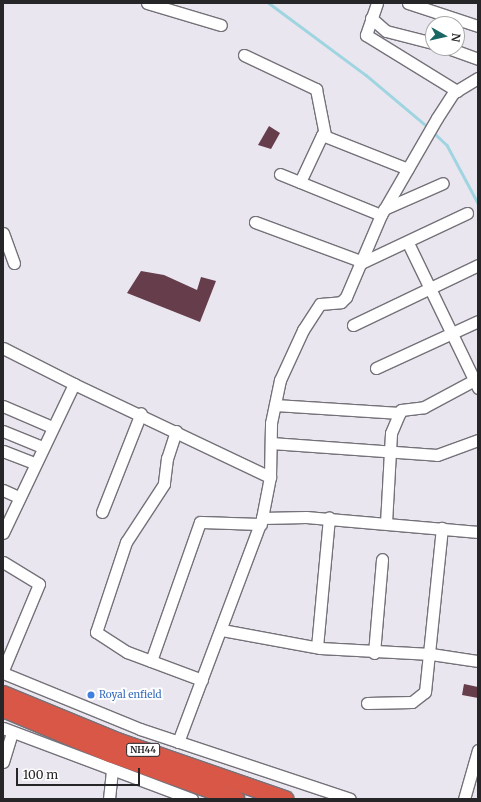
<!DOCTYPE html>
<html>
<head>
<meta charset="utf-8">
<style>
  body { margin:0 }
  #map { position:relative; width:481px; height:802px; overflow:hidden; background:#eae6ef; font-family:Merriweather,serif }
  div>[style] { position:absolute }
  .stream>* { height:2.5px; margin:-1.25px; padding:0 1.25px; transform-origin:1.25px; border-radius:1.25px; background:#9fd5e1 }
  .building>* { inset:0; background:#653d4b }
  .roads { filter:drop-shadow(1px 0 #757179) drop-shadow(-1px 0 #757179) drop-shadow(0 1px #757179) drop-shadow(0 -1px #757179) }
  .minor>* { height:11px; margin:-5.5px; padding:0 5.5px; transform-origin:5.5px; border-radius:5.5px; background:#fff }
  .highway>* { height:16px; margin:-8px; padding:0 8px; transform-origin:8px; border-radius:8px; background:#d85747 }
  .dots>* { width:11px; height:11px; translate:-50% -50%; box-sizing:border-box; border:2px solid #fff; border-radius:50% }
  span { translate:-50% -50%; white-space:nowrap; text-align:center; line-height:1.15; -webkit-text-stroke:4px #fff; paint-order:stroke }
  .shield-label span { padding:1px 3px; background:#fff; border:1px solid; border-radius:3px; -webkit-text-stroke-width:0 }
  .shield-label { font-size:9px; color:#262528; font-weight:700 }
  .shop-label { font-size:10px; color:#366cbe }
  .left { translate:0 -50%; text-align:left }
  .frame { position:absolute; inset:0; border:4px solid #262528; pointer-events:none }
  .north { position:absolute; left:425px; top:16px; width:40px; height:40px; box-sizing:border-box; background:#fff; border:1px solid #a8a8a9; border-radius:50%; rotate:98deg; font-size:11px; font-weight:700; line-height:16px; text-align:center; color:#262528 }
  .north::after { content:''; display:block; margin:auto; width:14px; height:18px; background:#196665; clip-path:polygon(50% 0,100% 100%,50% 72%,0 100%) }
  .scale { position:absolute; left:16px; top:768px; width:124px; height:18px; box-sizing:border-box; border:2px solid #262528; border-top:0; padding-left:5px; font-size:12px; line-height:14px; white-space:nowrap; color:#262528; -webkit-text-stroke:3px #fff; paint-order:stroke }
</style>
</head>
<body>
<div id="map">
  <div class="stream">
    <div style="left:269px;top:3px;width:121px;rotate:36.6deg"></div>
    <div style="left:366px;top:75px;width:81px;rotate:40deg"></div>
    <div style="left:433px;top:132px;width:19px;rotate:43deg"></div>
    <div style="left:447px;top:145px;width:66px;rotate:61.9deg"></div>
  </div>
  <div class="building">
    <div style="clip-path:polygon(269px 126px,280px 133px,271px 149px,258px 145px)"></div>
    <div style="clip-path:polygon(141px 271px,164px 275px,197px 290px,201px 277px,216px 281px,200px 322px,127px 293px)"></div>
    <div style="clip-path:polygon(464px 684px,478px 687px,478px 698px,462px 695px)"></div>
  </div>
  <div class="roads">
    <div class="minor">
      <div style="left:147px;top:3px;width:77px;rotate:16.6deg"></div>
      <div style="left:377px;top:3px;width:34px;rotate:109deg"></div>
      <div style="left:366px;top:35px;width:107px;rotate:31.6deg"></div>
      <div style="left:408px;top:3px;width:74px;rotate:18.2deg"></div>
      <div style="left:371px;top:18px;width:20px;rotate:41deg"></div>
      <div style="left:386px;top:31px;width:49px;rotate:14.3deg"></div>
      <div style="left:448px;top:48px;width:32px;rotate:20deg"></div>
      <div style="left:244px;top:55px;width:80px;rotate:25.3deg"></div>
      <div style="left:316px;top:89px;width:47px;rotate:78.9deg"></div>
      <div style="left:280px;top:174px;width:109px;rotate:22.1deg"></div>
      <div style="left:300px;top:182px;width:52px;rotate:-64.9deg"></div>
      <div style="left:322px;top:135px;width:92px;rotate:21.6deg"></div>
      <div style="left:384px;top:209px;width:64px;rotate:-23.8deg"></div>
      <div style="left:255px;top:222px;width:115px;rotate:20.3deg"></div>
      <div style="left:363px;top:262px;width:115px;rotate:-25.2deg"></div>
      <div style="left:3px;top:233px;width:32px;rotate:70deg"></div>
      <div style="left:408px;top:243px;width:161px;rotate:64.2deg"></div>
      <div style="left:353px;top:325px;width:139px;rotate:-25.6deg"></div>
      <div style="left:3px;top:348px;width:80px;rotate:26.9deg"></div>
      <div style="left:74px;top:384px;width:165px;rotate:115.5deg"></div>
      <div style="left:376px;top:368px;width:112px;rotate:-24.7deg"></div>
      <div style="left:74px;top:384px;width:217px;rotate:25.4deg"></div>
      <div style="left:275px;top:405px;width:125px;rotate:3.7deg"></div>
      <div style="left:3px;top:406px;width:53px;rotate:23.2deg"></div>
      <div style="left:3px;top:431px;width:42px;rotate:22.3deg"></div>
      <div style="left:176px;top:431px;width:28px;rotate:108deg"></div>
      <div style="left:167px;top:458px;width:26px;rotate:97deg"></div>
      <div style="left:164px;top:484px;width:69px;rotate:123.2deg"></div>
      <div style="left:126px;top:542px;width:95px;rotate:108.4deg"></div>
      <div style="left:96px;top:632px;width:37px;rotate:33deg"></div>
      <div style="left:127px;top:652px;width:80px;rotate:20.5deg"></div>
      <div style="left:271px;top:443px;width:166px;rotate:4.1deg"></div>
      <div style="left:437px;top:455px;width:44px;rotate:-20.1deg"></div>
      <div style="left:3px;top:451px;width:33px;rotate:21deg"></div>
      <div style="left:3px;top:490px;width:17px;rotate:24deg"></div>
      <div style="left:102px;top:512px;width:106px;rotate:-68.5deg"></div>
      <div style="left:262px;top:518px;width:44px;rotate:-1.3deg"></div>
      <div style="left:306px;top:517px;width:173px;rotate:5deg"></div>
      <div style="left:386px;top:523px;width:90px;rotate:-86.8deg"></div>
      <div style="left:391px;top:433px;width:25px;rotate:-67deg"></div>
      <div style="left:401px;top:410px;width:23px;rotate:-7deg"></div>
      <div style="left:424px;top:407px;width:61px;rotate:-28.2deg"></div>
      <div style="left:3px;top:562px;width:42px;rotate:31.4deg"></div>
      <div style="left:39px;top:584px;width:93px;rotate:112.7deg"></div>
      <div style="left:222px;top:630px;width:100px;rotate:10.4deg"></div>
      <div style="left:320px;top:648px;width:111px;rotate:3.1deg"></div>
      <div style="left:431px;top:654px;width:48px;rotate:8.5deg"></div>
      <div style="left:317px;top:647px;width:130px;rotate:-84.7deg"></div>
      <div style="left:374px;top:653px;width:94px;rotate:-85.1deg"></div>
      <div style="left:151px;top:661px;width:147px;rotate:-70.6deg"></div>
      <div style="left:200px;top:522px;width:61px;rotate:1.9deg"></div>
      <div style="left:3px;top:673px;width:148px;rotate:22.2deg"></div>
      <div style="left:140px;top:729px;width:221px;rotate:18.4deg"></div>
      <div style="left:367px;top:703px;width:45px;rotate:-1.3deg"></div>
      <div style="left:412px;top:702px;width:16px;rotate:-38deg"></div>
      <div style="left:425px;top:692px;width:165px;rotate:-84.1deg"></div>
      <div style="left:3px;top:728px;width:202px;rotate:20.6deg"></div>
      <div style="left:178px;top:742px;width:239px;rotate:-69.4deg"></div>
      <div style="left:262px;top:518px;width:42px;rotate:-79deg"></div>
      <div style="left:270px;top:477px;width:54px;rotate:-88.9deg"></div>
      <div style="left:271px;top:423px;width:44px;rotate:-78.2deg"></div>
      <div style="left:280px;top:380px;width:55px;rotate:-65.3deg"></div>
      <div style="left:303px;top:330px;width:31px;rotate:-57deg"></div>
      <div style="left:320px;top:304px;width:21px;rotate:-5deg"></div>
      <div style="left:341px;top:302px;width:7px;rotate:-45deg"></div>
      <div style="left:346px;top:297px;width:89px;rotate:-66.9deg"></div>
      <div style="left:381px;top:215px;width:112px;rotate:-60deg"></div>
      <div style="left:437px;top:118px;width:30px;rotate:-57deg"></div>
      <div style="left:453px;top:93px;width:29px;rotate:-31deg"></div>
      <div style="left:3px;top:762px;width:31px;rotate:-73deg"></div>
      <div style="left:109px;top:799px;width:28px;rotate:-84deg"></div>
      <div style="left:464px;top:799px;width:51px;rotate:-74.1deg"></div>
    </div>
    <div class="highway">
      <div style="left:3px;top:694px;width:126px;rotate:22.3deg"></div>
      <div style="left:120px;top:742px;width:175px;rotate:19.1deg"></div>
      <div style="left:3px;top:709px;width:116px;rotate:22.8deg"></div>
      <div style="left:110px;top:754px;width:134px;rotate:19.7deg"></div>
    </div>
  </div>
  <div class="dots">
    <div style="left:91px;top:695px;background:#3f7fe0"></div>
  </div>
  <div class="shield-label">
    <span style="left:143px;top:750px">NH44</span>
  </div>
  <div class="shop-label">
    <span class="left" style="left:99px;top:695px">Royal enfield</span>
  </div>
  <div class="frame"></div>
  <div class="north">N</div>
  <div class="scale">100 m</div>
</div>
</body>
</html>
